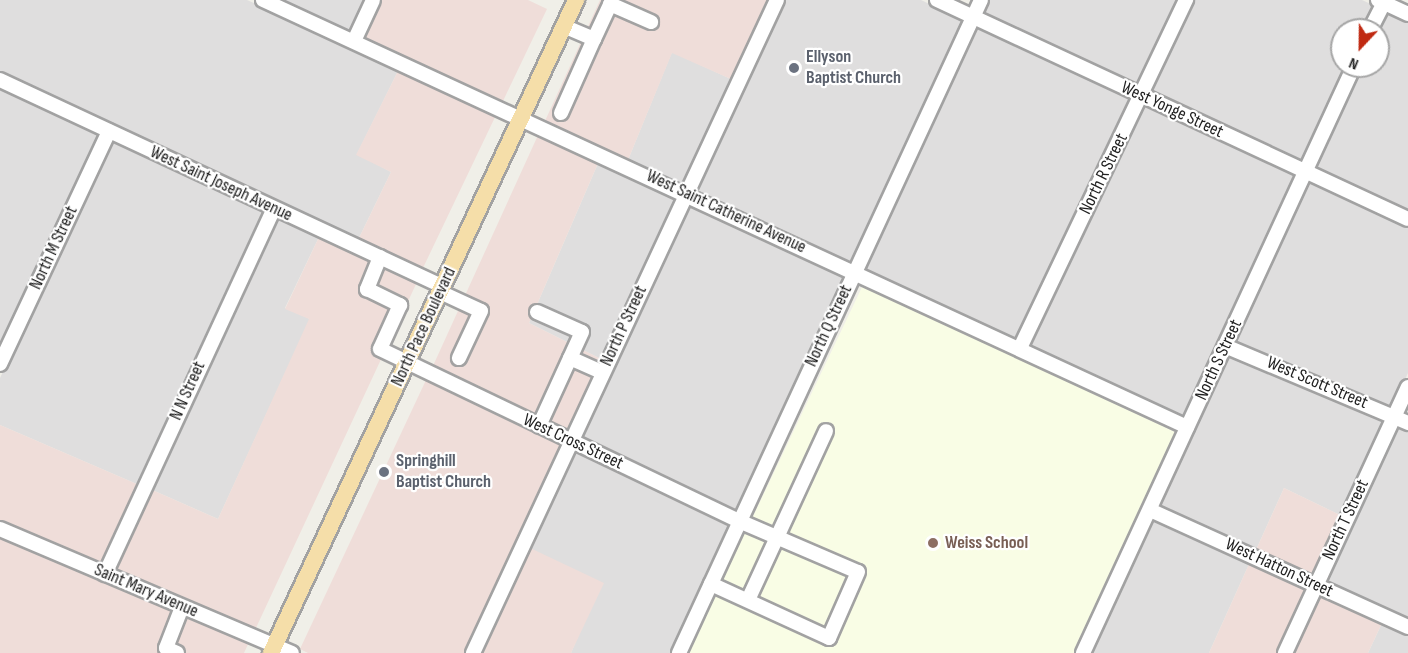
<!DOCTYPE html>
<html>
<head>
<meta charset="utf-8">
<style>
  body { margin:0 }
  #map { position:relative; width:1408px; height:653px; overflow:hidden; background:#f0efe8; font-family:"Sofia Sans Condensed",sans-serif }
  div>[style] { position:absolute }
  .residential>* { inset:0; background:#dfdede }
  .commercial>* { inset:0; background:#efddd9 }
  .education>* { inset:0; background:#f9fde5 }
  .roads { filter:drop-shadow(2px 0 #a2a2a2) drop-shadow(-2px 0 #a2a2a2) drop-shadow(0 2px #a2a2a2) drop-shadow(0 -2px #a2a2a2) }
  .minor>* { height:14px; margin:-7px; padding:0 7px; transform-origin:7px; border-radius:7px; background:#fff }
  .major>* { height:16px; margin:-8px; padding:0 8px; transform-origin:8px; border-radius:8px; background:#f5dea9 }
  .dots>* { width:16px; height:16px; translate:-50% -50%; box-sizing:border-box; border:3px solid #fff; border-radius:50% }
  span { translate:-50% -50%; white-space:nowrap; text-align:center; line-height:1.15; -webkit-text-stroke:4.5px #fff; paint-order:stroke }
  .worship-label { font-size:18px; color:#5b616d; font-weight:700 }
  .left { translate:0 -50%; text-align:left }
  .street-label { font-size:18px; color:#212121 }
  .education-label { font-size:18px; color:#785e54; font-weight:700 }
  .north { position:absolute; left:1330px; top:18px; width:60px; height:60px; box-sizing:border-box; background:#fff; border:2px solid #a6a6a6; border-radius:50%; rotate:202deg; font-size:16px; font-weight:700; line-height:24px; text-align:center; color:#212121 }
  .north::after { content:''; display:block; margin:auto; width:21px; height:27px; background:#c02911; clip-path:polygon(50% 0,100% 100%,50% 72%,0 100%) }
</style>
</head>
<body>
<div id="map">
  <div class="residential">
    <div style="clip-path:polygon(0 0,247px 0,399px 69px,357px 154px,391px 172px,358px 240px,0 73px)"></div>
    <div style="clip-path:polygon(279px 0,367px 0,351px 33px)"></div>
    <div style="clip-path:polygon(783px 0,921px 0,965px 21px,852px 263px,694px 191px)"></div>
    <div style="clip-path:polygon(988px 0,1180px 0,1139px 87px,981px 14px)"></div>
    <div style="clip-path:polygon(1193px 0,1362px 0,1375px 6px,1364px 30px,1342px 30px,1342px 66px,1348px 66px,1304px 164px,1150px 92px)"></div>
    <div style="clip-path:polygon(1386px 11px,1408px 21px,1408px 212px,1314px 169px,1361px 66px,1378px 66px,1377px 30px)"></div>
    <div style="clip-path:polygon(976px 26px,1134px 99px,1018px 340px,862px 268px)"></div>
    <div style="clip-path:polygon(672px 52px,733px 80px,684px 186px,628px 160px)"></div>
    <div style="clip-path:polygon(0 88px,101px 135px,0 351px)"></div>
    <div style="clip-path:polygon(1144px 104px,1298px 176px,1185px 419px,1028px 345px)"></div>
    <div style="clip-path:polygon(111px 140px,266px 213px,139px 485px,0 425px,0 378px)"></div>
    <div style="clip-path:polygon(599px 161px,678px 198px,603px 360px,529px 323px)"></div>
    <div style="clip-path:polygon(1309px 181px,1408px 226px,1408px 373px,1392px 408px,1233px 342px)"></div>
    <div style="clip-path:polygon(689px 202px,846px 275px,737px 511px,579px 437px)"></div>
    <div style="clip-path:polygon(276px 217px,319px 237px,285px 308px,310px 319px,218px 519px,150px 489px)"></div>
    <div style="clip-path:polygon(1228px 354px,1386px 420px,1342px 516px,1284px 488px,1256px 550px,1158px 506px)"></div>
    <div style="clip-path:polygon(1397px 425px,1408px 430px,1408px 620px,1324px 582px)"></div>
    <div style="clip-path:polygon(574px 449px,732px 524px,672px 653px,571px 653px,582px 627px,528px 547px)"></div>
    <div style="clip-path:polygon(1153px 518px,1250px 562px,1209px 653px,1089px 653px)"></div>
    <div style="clip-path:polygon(1382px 623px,1408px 634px,1408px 653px,1368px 653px)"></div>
  </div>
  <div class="commercial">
    <div style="clip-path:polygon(379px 0,528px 0,547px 9px,503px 101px,362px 38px)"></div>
    <div style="clip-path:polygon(600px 0,771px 0,733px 80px,672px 53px,628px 160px,545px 121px)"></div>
    <div style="clip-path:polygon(399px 69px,497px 113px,422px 270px,358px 240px,391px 172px,356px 155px)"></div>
    <div style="clip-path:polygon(539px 133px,599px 161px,529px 323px,603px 360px,569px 432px,432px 368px)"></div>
    <div style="clip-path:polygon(319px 237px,417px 282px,255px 630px,113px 571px,150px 489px,218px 519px,309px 319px,285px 309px)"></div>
    <div style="clip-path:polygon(426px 380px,563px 444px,466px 653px,308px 653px,300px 649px)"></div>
    <div style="clip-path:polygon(0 425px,139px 485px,102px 566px,0 522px)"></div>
    <div style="clip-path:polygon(1284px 488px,1342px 516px,1314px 577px,1256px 550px)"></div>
    <div style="clip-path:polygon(0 536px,107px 583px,249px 642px,244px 653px,0 653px)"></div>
    <div style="clip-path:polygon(528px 547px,604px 583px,571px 653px,479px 653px)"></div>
    <div style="clip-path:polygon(1250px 562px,1308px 589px,1278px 653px,1209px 653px)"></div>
    <div style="clip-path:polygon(1319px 594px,1382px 623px,1368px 653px,1291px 653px)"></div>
  </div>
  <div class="education">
    <div style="clip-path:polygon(863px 285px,1177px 433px,1074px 653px,688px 653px)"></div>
  </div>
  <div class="roads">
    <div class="minor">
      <div style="left:263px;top:0;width:1018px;rotate:24.8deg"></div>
      <div style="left:937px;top:0;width:519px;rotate:24.94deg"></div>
      <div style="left:1378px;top:0;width:33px;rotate:25deg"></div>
      <div style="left:1370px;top:30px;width:34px;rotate:-63deg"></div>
      <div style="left:594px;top:39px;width:38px;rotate:-65deg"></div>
      <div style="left:610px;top:4px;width:45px;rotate:23.7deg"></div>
      <div style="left:354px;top:41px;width:45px;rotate:-65.1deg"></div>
      <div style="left:0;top:80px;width:488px;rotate:25deg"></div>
      <div style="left:561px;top:113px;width:81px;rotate:-66deg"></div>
      <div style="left:594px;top:39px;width:33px;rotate:-157deg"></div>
      <div style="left:380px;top:257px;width:35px;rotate:112deg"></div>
      <div style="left:367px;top:289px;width:37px;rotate:26deg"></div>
      <div style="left:400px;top:305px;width:48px;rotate:114.4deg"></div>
      <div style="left:380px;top:349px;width:398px;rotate:25.6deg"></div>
      <div style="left:739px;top:521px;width:129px;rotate:23.2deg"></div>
      <div style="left:858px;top:572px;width:72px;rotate:113.7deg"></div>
      <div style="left:829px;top:638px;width:130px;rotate:-155.4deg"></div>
      <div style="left:440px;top:292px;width:45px;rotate:24.9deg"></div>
      <div style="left:481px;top:311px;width:52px;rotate:115.1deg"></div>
      <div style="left:537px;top:312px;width:49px;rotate:24deg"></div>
      <div style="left:582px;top:332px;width:103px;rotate:114.6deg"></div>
      <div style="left:1225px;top:346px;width:199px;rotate:22.8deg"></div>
      <div style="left:1020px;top:348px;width:386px;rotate:-64.5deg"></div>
      <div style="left:570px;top:358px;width:36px;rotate:24deg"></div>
      <div style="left:0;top:364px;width:257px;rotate:-64.9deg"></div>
      <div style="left:1150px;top:510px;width:283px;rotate:24.4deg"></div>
      <div style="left:0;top:529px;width:317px;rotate:23deg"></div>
      <div style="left:105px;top:574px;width:402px;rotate:-65.2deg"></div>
      <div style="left:748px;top:600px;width:186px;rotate:-65.2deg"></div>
      <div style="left:177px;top:653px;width:12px;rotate:-156deg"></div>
      <div style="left:166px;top:648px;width:44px;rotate:-68.7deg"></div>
      <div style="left:473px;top:653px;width:720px;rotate:-65.04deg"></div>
      <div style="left:679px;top:653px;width:719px;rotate:-65.18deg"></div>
      <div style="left:1083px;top:653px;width:647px;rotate:-65.22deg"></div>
      <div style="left:1285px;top:653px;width:293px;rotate:-65.2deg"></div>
    </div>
    <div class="major">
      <div style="left:271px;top:653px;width:721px;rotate:-64.96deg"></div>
    </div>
  </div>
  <div class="dots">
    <div style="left:794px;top:68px;background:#6b7280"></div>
    <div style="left:384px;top:472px;background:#6b7280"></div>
    <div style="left:933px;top:543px;background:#8d6e63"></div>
  </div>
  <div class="worship-label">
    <span class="left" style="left:806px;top:68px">Ellyson<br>Baptist Church</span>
    <span class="left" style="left:396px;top:472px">Springhill<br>Baptist Church</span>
  </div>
  <div class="street-label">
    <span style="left:1172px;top:110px;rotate:25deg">West Yonge Street</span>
    <span style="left:1104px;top:174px;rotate:-64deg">North R Street</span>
    <span style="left:221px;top:184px;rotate:25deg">West Saint Joseph Avenue</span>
    <span style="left:726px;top:212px;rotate:25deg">West Saint Catherine Avenue</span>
    <span style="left:54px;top:248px;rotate:-65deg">North M Street</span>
    <span style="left:624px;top:326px;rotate:-65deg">North P Street</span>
    <span style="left:829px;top:326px;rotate:-65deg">North Q Street</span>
    <span style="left:424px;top:327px;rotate:-65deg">North Pace Boulevard</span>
    <span style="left:1219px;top:360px;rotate:-65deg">North S Street</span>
    <span style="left:1317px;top:383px;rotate:23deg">West Scott Street</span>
    <span style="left:188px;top:391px;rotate:-66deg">N N Street</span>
    <span style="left:573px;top:442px;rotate:25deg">West Cross Street</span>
    <span style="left:1346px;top:520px;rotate:-65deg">North T Street</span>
    <span style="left:1279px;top:568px;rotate:25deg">West Hatton Street</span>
    <span style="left:146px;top:591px;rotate:23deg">Saint Mary Avenue</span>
  </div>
  <div class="education-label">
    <span class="left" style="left:945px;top:543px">Weiss School</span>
  </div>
  <div class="north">N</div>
</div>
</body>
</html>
